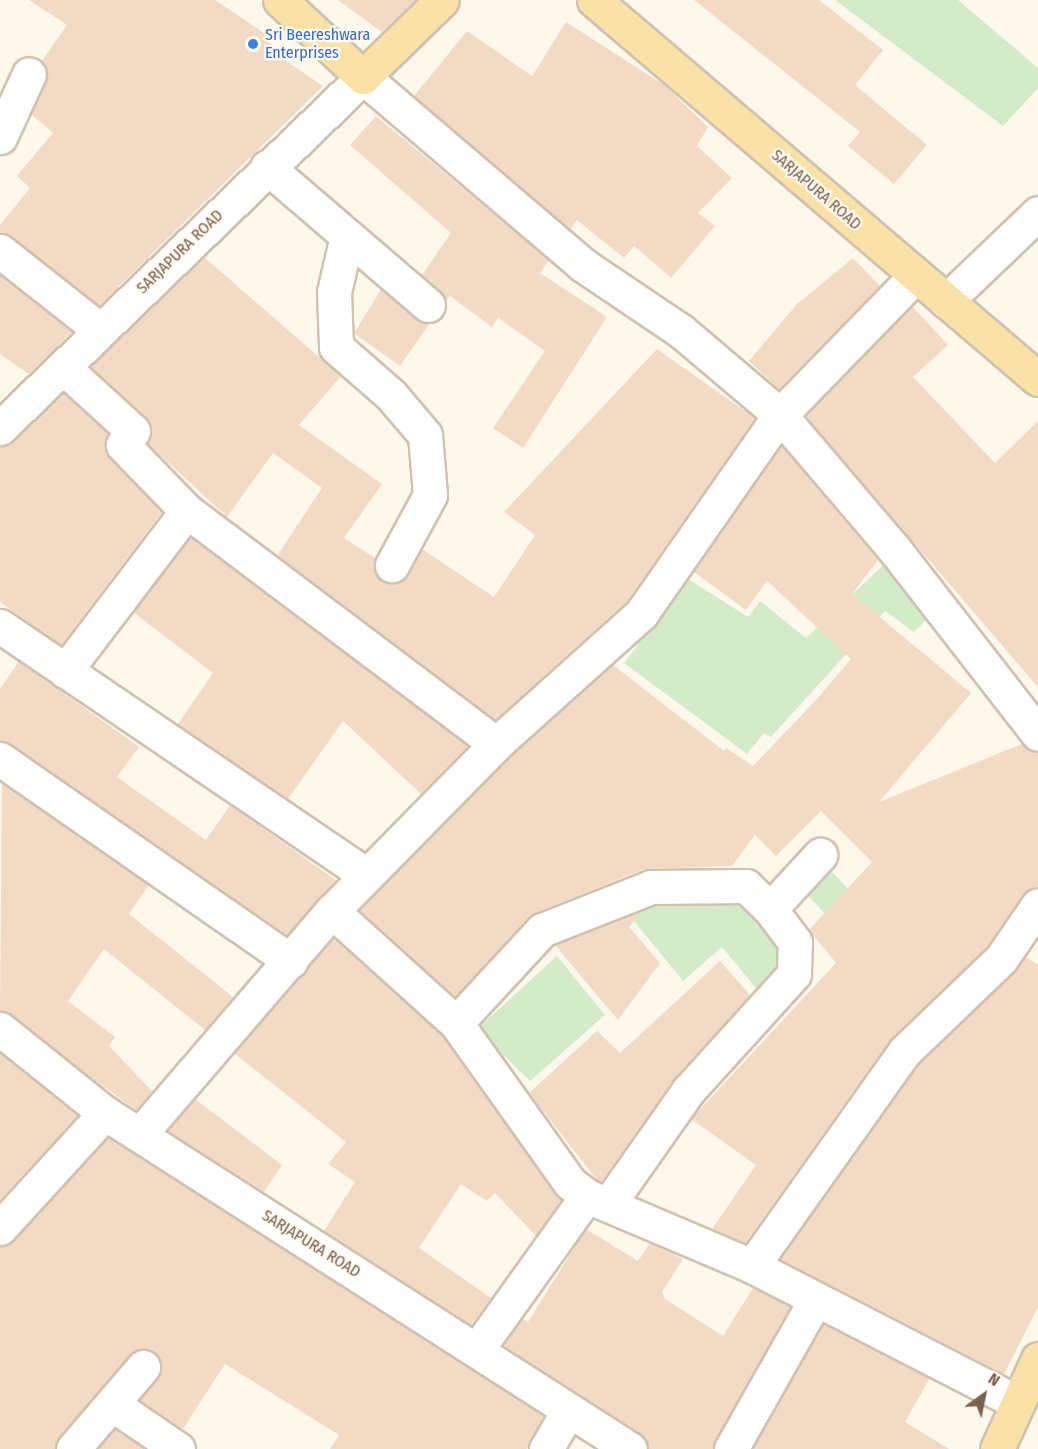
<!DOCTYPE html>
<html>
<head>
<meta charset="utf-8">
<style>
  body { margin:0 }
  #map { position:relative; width:1038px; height:1449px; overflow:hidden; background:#fdf8ec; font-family:"Fira Sans Condensed",sans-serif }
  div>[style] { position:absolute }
  .green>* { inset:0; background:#d4ebca }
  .building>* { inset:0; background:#f2dac4 }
  .roads { filter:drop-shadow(2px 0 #d0c1b0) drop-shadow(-2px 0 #d0c1b0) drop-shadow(0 2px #d0c1b0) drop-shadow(0 -2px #d0c1b0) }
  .minor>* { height:33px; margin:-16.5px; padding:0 16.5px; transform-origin:16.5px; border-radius:16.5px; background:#fff }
  .major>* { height:33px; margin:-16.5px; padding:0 16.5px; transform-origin:16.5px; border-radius:16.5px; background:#f9e1a7 }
  .dots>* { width:16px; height:16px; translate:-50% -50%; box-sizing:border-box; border:3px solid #fffbf3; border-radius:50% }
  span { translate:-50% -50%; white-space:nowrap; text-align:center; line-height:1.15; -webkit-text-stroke:4.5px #fffbf3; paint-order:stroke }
  .shop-label { font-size:16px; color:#366cbe }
  .left { translate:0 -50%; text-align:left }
  .street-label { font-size:16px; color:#79614e }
  .north { position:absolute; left:954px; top:1365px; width:60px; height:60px; -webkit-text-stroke:4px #fffbf3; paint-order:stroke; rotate:33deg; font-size:16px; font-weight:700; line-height:24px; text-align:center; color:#79614e }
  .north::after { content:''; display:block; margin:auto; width:21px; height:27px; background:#79614e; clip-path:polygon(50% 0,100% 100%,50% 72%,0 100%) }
</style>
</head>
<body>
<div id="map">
  <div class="green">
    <div style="clip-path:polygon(835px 0,958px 0,1038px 68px,1038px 88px,1003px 126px)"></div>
    <div style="clip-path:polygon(892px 557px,932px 614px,914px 632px,885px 611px,771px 737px,764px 733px,747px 754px,624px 663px,688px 579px,748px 617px,760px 601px,806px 638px)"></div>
    <div style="clip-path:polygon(827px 866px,858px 900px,833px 923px,802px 889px)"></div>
    <div style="clip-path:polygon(653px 897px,743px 897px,787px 955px,761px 994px,722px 947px,683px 981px,630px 916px)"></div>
    <div style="clip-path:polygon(557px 956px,605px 1015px,530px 1081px,477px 1029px)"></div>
  </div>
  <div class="building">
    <div style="clip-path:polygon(29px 0,215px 0,270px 37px,267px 41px,285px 53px,282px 58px,323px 86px,99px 306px,0 233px,0 225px,30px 188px,17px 176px,53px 133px,31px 114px,46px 81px,42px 61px,67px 25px)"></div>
    <div style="clip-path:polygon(338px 0,415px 0,382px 32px)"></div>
    <div style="clip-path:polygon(694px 0,819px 0,883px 50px,855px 85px,927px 145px,894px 184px,848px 146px,860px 132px)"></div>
    <div style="clip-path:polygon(566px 22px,664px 85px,708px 127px,697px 146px,732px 178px,698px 213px,715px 226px,671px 278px,634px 246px,624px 258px,577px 220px,570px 230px,414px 96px,467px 31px,532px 76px)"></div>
    <div style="clip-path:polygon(376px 116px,549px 260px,540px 273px,607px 317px,523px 448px,493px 428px,545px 351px,498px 318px,492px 327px,450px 296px,446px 301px,422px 275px,451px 233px,350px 145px)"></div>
    <div style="clip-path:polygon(204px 257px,341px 376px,299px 425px,382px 484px,344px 538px,375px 558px,376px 574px,384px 582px,402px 581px,422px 549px,494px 597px,535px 535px,504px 512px,657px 349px,755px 418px,627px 601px,495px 720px,277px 556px,322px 488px,273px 453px,227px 517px,147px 443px,152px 433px,146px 418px,90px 367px)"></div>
    <div style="clip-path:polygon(853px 258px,880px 286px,779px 389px,749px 361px,797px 304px)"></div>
    <div style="clip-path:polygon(0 275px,72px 332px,29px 374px,0 354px)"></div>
    <div style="clip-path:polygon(381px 290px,416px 319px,430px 323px,400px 366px,354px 333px)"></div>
    <div style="clip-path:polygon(912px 306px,948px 345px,913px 377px,995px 463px,1038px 421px,1038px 687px,805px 416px)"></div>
    <div style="clip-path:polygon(63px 393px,108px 434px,109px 458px,162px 512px,61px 645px,0 602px,0 446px,13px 441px)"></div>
    <div style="clip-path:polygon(781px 446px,878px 560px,852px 594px,971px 693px,879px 802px,1022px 744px,1038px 752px,1038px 886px,1023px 894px,987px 947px,889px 1041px,745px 1243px,712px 1229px,756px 1165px,691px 1119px,836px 963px,809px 930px,872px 862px,821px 811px,776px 856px,755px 835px,732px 866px,645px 869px,535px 913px,455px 997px,359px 910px,509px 758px,613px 665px,724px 751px,726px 748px,753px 766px,817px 699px,851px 659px,767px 581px,746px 610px,694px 572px)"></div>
    <div style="clip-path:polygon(191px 537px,468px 746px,421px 794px,343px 721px,288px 799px,178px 724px,213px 673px,133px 612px)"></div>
    <div style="clip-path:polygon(19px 661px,139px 747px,117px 777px,206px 840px,230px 805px,336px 880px,287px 935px,0 741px,0 689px)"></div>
    <div style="clip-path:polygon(2px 783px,149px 885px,129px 914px,233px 997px,205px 1030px,104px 949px,68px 1001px,115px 1037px,109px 1046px,152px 1091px,136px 1110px,0 1011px)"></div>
    <div style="clip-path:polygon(642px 911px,629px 927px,660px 963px,618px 1020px,555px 945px)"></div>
    <div style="clip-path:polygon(334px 938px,442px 1036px,561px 1200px,536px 1236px,495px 1193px,487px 1201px,461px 1184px,419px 1248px,491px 1298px,471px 1325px,324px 1231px,355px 1182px,328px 1164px,346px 1142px,234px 1053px)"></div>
    <div style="clip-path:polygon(1025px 957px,1038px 965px,1038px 1307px,1004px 1374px,780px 1259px,918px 1064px)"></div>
    <div style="clip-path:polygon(720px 961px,750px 995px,673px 1080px,601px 1182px,597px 1180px,529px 1093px,597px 1031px,620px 1053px)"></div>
    <div style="clip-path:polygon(0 1053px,78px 1115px,0 1200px)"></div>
    <div style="clip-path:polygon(195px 1099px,282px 1165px,264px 1192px,168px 1131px)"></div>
    <div style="clip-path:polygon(108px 1137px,543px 1416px,527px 1449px,330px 1449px,339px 1435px,225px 1364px,183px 1429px,139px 1400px,161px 1370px,156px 1353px,146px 1349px,129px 1355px,59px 1437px,55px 1449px,0 1449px,0 1246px,14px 1241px)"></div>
    <div style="clip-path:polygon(586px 1229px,638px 1261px,650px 1243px,683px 1259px,662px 1292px,665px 1299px,723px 1336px,753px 1288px,790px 1307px,712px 1449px,649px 1449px,640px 1433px,503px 1345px,522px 1318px,528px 1322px)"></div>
    <div style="clip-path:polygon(824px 1324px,930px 1378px,905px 1422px,949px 1449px,753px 1449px)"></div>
    <div style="clip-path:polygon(115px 1429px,145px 1449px,98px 1449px)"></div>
  </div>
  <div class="roads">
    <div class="minor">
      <div style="left:0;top:137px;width:69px;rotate:-65.3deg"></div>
      <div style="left:267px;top:167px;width:212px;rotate:40.6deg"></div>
      <div style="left:347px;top:236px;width:57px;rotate:103.1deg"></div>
      <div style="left:334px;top:292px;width:55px;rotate:87.9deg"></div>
      <div style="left:336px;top:347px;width:73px;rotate:41.1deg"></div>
      <div style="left:391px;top:395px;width:52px;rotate:49.6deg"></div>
      <div style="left:425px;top:435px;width:60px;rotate:85.2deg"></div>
      <div style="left:430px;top:495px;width:80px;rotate:118.5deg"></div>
      <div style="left:0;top:251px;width:127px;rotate:38.3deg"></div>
      <div style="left:946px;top:301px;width:127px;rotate:-43.7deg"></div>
      <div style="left:64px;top:368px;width:93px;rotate:42.4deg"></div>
      <div style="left:133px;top:431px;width:17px;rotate:126deg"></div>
      <div style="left:123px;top:445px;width:92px;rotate:45.9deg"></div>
      <div style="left:187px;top:511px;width:387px;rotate:37deg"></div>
      <div style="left:0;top:428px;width:505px;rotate:-44.04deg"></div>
      <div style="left:363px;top:77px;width:289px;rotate:40.5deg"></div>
      <div style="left:583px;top:265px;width:118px;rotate:34deg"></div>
      <div style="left:681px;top:331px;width:130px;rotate:40.3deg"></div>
      <div style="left:780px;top:415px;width:176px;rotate:49.6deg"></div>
      <div style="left:894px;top:549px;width:234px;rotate:52.1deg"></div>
      <div style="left:0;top:626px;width:443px;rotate:34.2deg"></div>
      <div style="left:65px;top:671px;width:201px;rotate:-52.7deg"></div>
      <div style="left:0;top:759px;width:354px;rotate:34.8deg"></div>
      <div style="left:770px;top:909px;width:74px;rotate:-47.2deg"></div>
      <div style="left:332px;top:911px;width:167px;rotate:42.1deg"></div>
      <div style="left:456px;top:1023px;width:196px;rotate:54.5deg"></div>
      <div style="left:570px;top:1183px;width:21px;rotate:37deg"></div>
      <div style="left:587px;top:1196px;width:179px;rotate:23deg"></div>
      <div style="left:752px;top:1266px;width:298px;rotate:27.2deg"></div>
      <div style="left:456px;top:1023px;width:127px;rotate:-47.2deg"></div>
      <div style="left:542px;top:930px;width:117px;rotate:-21.5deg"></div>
      <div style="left:651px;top:887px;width:95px;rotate:-0.6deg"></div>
      <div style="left:746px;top:886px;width:33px;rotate:44deg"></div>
      <div style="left:770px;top:909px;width:41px;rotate:52.9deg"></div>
      <div style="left:795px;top:942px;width:32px;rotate:92deg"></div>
      <div style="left:794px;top:974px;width:158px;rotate:132.2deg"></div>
      <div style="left:688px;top:1091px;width:136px;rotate:125.1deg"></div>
      <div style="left:0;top:1029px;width:134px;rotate:38.7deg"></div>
      <div style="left:105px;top:1113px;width:623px;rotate:32.62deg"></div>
      <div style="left:140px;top:1134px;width:294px;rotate:-49.3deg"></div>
      <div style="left:332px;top:911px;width:234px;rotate:-45.5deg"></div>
      <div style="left:496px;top:744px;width:195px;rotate:-41.9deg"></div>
      <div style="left:641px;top:614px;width:243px;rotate:-55.1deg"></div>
      <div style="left:780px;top:415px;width:194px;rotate:-45.8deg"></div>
      <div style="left:0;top:1228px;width:156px;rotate:-47.6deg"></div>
      <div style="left:752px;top:1266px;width:262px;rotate:-54.6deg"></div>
      <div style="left:904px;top:1052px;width:134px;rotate:-43.8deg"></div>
      <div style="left:1001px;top:959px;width:65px;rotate:-55.6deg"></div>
      <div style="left:478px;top:1348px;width:187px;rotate:-54.4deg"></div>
      <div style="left:112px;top:1404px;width:80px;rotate:34.3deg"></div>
      <div style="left:73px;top:1449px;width:108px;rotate:-49.5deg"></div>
      <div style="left:546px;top:1449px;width:44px;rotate:-59.9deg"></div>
      <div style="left:731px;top:1449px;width:172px;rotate:-60.5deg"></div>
    </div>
    <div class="major">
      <div style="left:280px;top:0;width:113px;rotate:42.9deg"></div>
      <div style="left:363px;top:77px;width:110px;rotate:-44.3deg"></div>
      <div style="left:594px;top:0;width:584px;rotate:40.48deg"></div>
      <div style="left:997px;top:1449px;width:99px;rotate:-65.5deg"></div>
    </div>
  </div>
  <div class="dots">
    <div style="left:253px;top:44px;background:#3f7fe0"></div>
  </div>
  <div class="shop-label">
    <span class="left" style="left:265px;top:44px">Sri Beereshwara<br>Enterprises</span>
  </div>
  <div class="street-label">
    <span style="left:816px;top:190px;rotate:41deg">SARJAPURA ROAD</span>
    <span style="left:180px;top:252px;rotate:-44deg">SARJAPURA ROAD</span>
    <span style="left:311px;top:1244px;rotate:32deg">SARJAPURA ROAD</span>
  </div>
  <div class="north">N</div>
</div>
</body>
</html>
